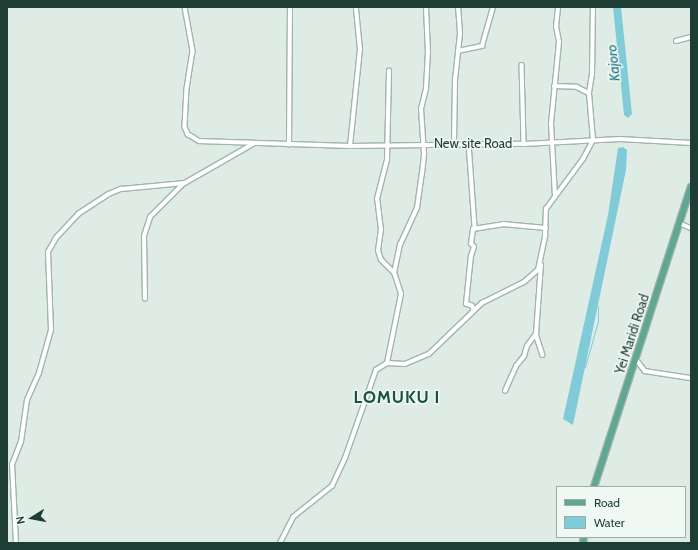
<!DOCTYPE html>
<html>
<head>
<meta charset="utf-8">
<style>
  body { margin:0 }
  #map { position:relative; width:698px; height:550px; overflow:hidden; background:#dfece6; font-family:Cabin,sans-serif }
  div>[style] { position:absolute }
  .water>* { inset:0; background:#81cbd8 }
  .stream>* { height:1px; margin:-0.5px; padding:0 0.5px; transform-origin:0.5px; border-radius:0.5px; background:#81cbd8 }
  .roads { filter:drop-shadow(1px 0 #a1b4ad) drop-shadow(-1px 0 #a1b4ad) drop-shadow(0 1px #a1b4ad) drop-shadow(0 -1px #a1b4ad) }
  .street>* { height:3.5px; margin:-1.75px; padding:0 1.75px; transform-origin:1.75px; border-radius:1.75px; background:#fff }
  .primary>* { height:5.5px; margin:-2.75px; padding:0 2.75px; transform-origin:2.75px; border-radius:2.75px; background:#5fa793 }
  span { translate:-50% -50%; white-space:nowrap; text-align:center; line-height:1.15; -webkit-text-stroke:3px #f0f8f4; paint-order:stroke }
  .street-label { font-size:13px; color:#1e3e35 }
  .water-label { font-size:14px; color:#126f80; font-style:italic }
  .district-label { font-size:17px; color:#185243; font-weight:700; letter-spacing:1px }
  .frame { position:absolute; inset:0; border:8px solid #1e3e35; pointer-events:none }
  .legend { position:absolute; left:556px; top:486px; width:130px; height:52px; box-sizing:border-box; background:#f0f8f4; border:1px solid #9caea8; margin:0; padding:5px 7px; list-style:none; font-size:12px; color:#1e3e35 }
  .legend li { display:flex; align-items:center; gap:8px; height:20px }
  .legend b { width:20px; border:1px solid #9caea8 }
  .north { position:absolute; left:12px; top:498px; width:40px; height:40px; -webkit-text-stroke:3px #f0f8f4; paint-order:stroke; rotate:259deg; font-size:11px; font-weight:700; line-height:16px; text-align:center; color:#1e3e35 }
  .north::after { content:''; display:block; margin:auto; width:14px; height:18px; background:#1e3e35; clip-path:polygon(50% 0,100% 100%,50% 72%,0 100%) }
</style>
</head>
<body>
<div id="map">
  <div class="water">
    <div style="clip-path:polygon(613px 7px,621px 7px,632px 114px,628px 118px,624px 115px)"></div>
    <div style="clip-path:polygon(623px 147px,627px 150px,626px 170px,573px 425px,563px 419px,608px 215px,618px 148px)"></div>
  </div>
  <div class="stream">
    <div style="left:585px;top:367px;width:48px;rotate:-74.2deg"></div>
    <div style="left:598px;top:321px;width:15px;rotate:-90deg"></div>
  </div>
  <div class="roads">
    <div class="street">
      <div style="left:185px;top:7px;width:45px;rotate:79.7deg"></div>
      <div style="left:193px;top:51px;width:37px;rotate:99deg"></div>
      <div style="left:187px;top:88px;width:39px;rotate:93deg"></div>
      <div style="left:185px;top:127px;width:8px;rotate:67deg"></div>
      <div style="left:188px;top:134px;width:13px;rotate:32deg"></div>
      <div style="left:199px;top:141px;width:151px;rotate:1.9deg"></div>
      <div style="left:350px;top:146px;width:174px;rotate:-0.7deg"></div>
      <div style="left:524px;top:144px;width:96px;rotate:-3deg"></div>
      <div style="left:620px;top:139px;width:71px;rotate:3.2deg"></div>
      <div style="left:676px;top:41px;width:16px;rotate:-15deg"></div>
      <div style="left:458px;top:51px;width:25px;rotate:-12deg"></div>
      <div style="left:482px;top:46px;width:41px;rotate:-74.2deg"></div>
      <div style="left:522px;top:65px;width:79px;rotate:88.5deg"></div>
      <div style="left:554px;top:86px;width:23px;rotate:2deg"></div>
      <div style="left:577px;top:87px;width:13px;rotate:27deg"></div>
      <div style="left:454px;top:143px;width:63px;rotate:-89.1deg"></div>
      <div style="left:455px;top:80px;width:46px;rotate:-83.8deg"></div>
      <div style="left:460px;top:34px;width:27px;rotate:-94deg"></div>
      <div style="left:469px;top:143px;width:84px;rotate:85.9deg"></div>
      <div style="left:289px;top:145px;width:138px;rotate:-89.6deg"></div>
      <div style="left:350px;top:146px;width:97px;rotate:-84.1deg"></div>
      <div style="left:360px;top:50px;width:41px;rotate:-95.6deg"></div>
      <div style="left:555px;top:197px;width:73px;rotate:-93.1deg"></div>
      <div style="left:551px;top:124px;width:82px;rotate:-84.4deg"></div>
      <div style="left:559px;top:42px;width:15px;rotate:-101deg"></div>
      <div style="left:556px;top:27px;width:20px;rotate:-84deg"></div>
      <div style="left:679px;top:223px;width:13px;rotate:23deg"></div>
      <div style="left:394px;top:273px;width:29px;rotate:-78deg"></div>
      <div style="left:400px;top:245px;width:41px;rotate:-65.3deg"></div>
      <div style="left:417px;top:208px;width:34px;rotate:-82deg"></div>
      <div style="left:422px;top:174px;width:20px;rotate:-84deg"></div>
      <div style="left:424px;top:154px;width:45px;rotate:-93.8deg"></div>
      <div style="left:421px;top:109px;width:21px;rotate:-76deg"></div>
      <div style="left:426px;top:89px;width:36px;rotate:-87deg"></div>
      <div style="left:428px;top:53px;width:46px;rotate:-92.5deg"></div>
      <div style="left:145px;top:299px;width:63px;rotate:-90.9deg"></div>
      <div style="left:144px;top:236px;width:20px;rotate:-72deg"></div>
      <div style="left:150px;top:217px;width:47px;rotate:-45deg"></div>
      <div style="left:183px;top:184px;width:81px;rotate:-29.7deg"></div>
      <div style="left:474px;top:311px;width:5px;rotate:-112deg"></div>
      <div style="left:472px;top:306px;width:6px;rotate:-162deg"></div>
      <div style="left:466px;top:304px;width:48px;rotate:-84.1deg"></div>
      <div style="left:471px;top:256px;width:9px;rotate:-72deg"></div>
      <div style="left:474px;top:247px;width:4px;rotate:-135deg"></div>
      <div style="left:471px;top:244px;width:15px;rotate:-82deg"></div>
      <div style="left:473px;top:229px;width:30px;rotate:-9deg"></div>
      <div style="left:503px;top:224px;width:43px;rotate:5.3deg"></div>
      <div style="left:536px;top:334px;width:22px;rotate:72deg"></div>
      <div style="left:636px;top:359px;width:15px;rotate:53deg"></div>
      <div style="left:645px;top:371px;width:47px;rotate:8.7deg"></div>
      <div style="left:387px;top:363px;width:70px;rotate:-78.5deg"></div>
      <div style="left:401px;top:294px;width:22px;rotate:-108deg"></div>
      <div style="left:394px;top:273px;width:18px;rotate:-135deg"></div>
      <div style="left:381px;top:260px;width:9px;rotate:-108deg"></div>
      <div style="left:378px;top:251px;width:21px;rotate:-82deg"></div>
      <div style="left:381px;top:230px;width:31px;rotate:-97deg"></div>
      <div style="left:377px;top:199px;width:40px;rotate:-75.6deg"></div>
      <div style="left:387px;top:160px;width:89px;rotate:-88.7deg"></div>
      <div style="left:505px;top:391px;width:27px;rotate:-66deg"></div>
      <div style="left:516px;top:366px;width:13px;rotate:-51deg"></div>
      <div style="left:524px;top:356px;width:10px;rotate:-73deg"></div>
      <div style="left:527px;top:346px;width:15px;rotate:-53deg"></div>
      <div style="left:536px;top:334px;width:69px;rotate:-85.9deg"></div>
      <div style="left:16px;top:543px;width:78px;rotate:-92.9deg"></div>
      <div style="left:12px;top:465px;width:25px;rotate:-69deg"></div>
      <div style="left:21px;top:442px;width:42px;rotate:-81.9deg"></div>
      <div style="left:27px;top:400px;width:30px;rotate:-66deg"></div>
      <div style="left:39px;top:373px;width:45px;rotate:-74.4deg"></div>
      <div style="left:51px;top:330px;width:78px;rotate:-92.2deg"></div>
      <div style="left:48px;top:252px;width:16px;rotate:-60deg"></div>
      <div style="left:56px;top:238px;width:33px;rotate:-47deg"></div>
      <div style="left:78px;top:214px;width:37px;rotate:-33deg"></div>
      <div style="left:109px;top:194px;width:13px;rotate:-23deg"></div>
      <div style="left:121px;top:189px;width:64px;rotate:-5.4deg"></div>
      <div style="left:280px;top:543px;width:29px;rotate:-63deg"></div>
      <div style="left:293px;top:517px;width:50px;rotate:-38.5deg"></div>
      <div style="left:332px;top:486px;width:31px;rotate:-65deg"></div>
      <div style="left:345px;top:458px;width:93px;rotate:-70.6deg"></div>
      <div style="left:376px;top:370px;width:13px;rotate:-32deg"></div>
      <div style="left:387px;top:363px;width:18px;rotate:3deg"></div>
      <div style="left:405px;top:364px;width:26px;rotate:-23deg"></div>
      <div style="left:429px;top:354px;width:74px;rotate:-43.9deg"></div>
      <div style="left:482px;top:303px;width:47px;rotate:-26.6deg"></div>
      <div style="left:524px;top:282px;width:18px;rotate:-41deg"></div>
      <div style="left:538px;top:270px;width:35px;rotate:-78deg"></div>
      <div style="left:545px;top:236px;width:27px;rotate:-88deg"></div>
      <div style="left:546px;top:209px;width:62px;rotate:-53.5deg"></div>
      <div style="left:583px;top:159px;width:21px;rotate:-62deg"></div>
      <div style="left:593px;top:140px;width:47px;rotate:-94.9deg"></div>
      <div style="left:589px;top:93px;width:18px;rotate:-81deg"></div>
      <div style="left:592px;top:75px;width:68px;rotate:-89.2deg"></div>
    </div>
    <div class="primary">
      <div style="left:594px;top:487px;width:315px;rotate:-72.1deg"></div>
      <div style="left:583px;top:543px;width:6px;rotate:-81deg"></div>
    </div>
  </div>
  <div class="street-label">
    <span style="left:473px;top:143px">New site Road</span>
    <span style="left:632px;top:334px;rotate:-72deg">Yei Maridi Road</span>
  </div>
  <div class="water-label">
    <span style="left:613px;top:63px;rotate:-96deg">Kajoro</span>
  </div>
  <div class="district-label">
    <span style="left:397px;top:398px">LOMUKU I</span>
  </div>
  <div class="frame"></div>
  <ul class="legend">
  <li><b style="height:5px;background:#5fa793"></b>Road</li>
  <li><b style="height:11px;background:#81cbd8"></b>Water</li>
  </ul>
  <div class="north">N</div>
</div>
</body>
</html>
